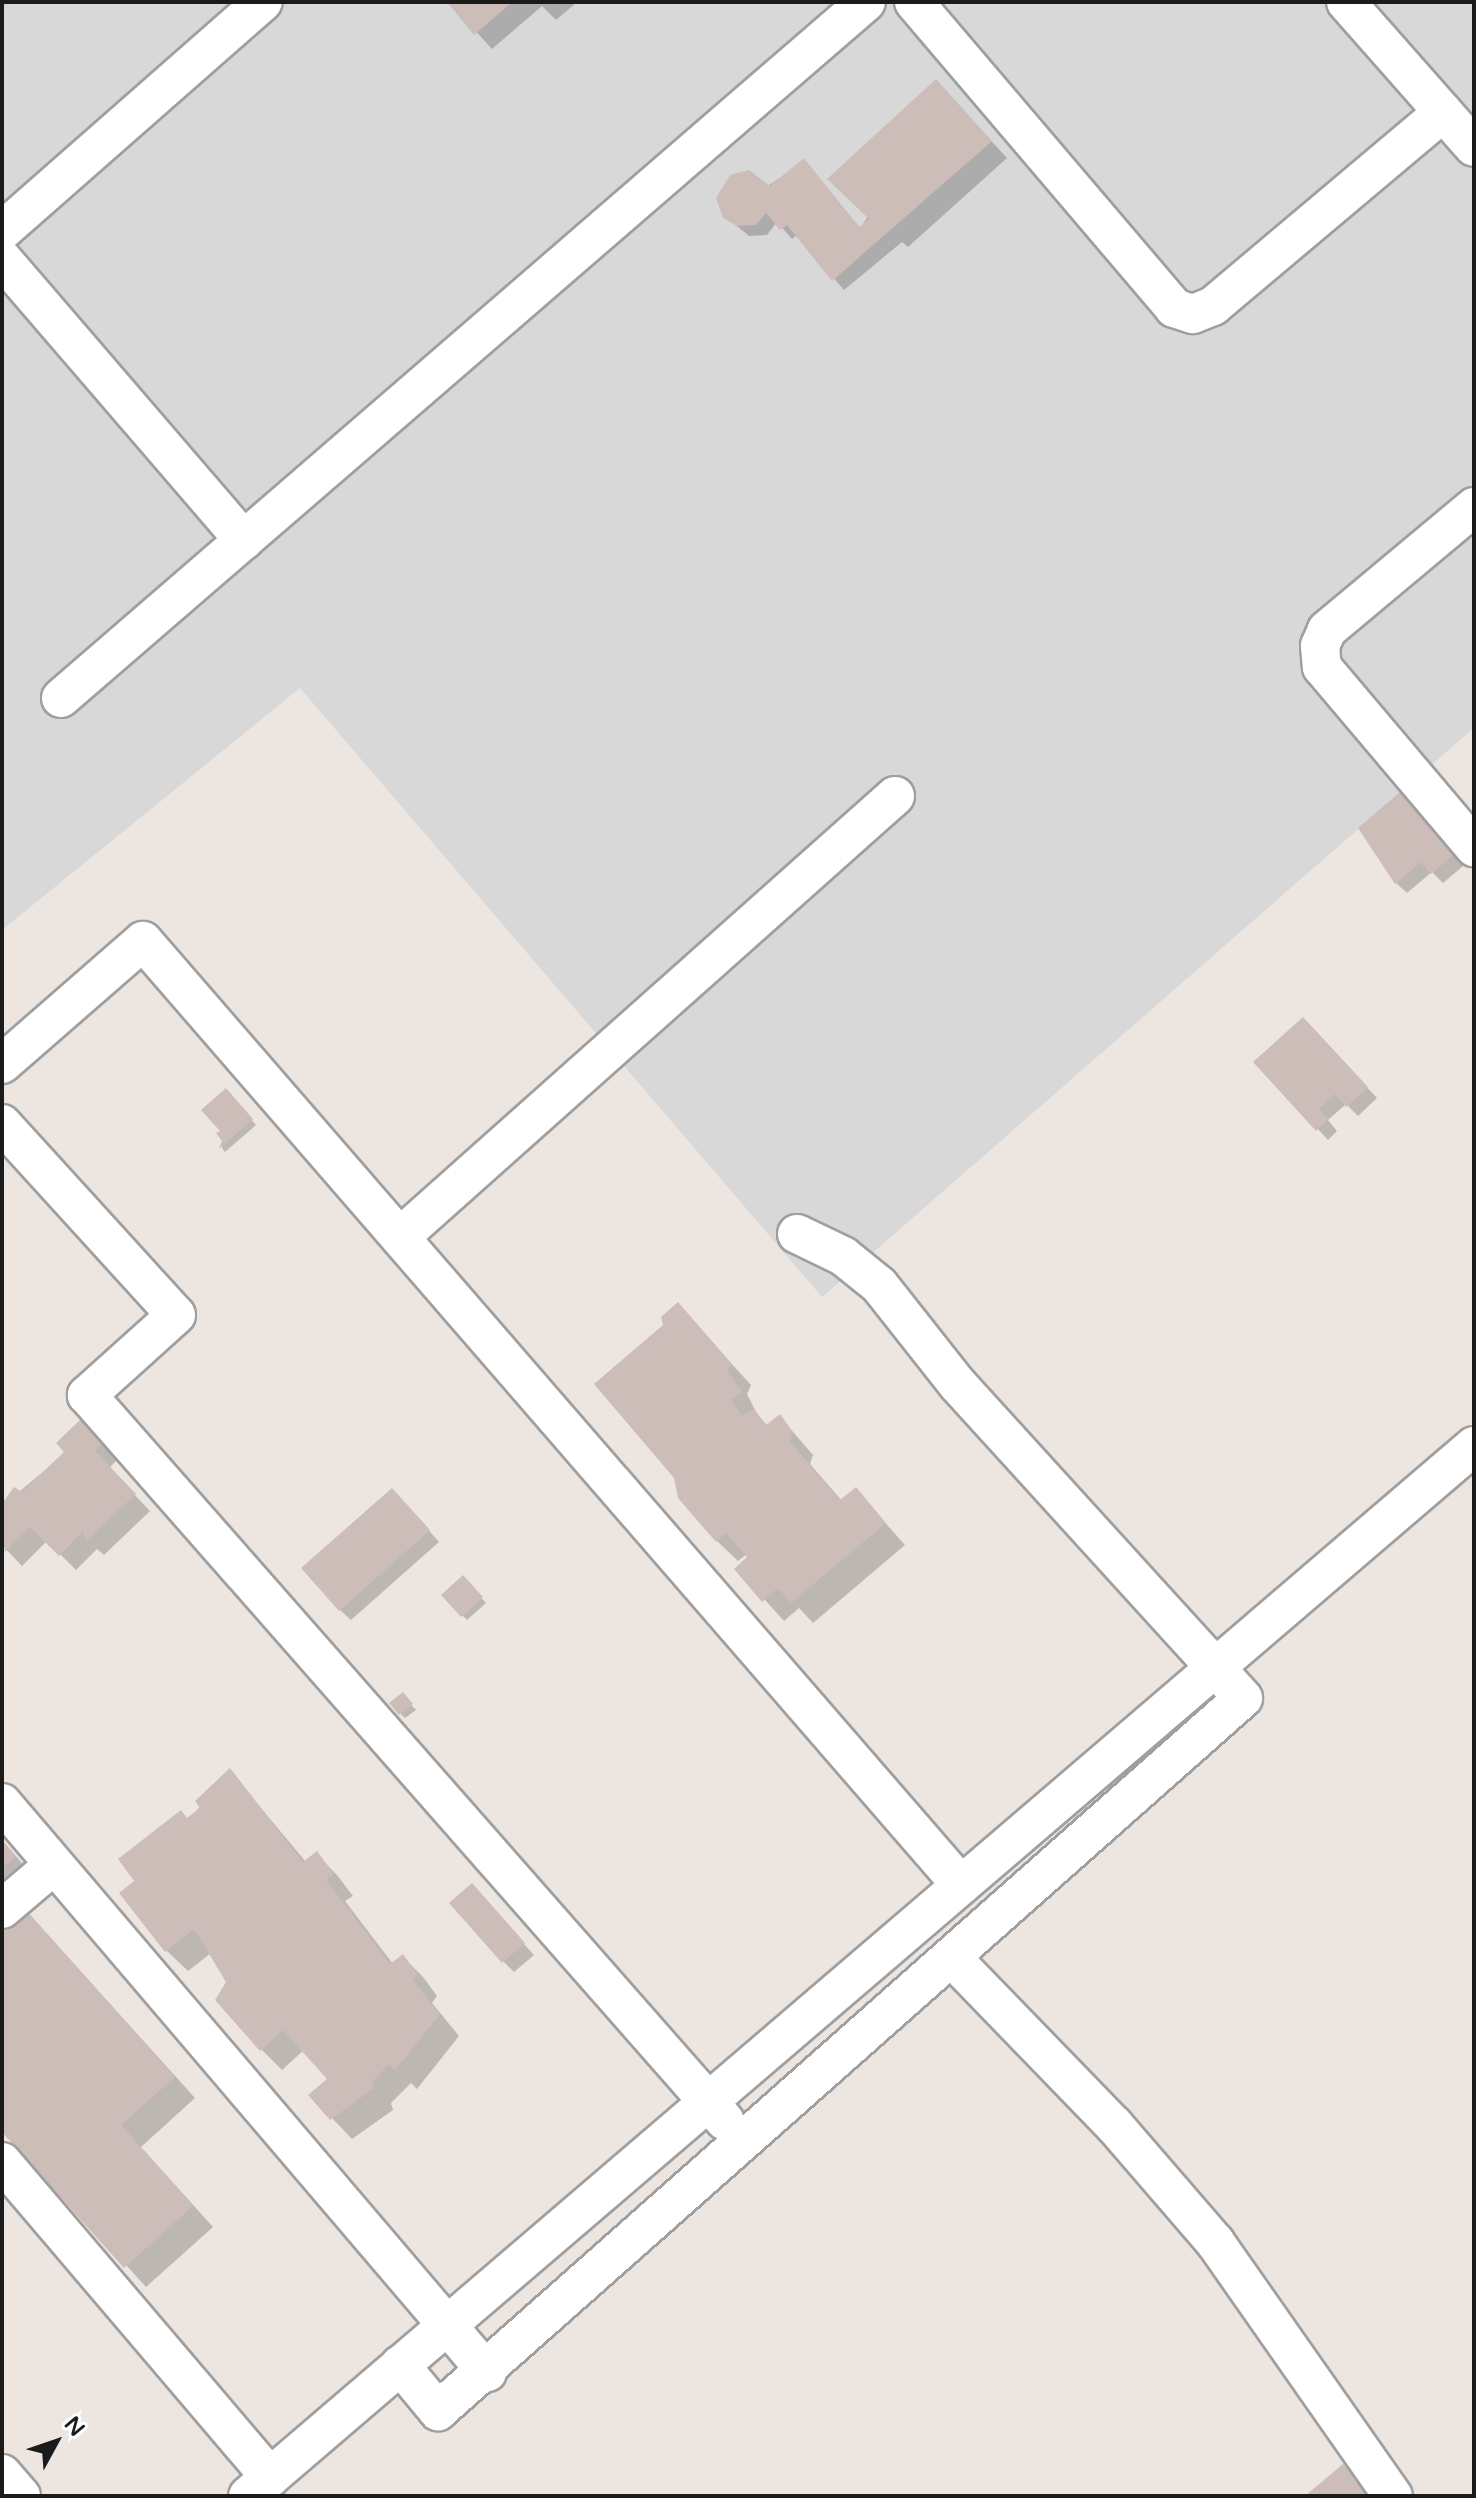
<!DOCTYPE html>
<html>
<head>
<meta charset="utf-8">
<style>
  body { margin:0 }
  #map { position:relative; width:1476px; height:2498px; overflow:hidden; background:#ede5e0; font-family:"Varela Round",sans-serif }
  div>[style] { position:absolute }
  .residential>* { inset:0; background:#d9d8d8 }
  .shadow>* { inset:0; background:#0003 }
  .building>* { inset:0; background:#cdbdb9 }
  .roads { filter:drop-shadow(2px 0 #9f9f9f) drop-shadow(-2px 0 #9f9f9f) drop-shadow(0 2px #9f9f9f) drop-shadow(0 -2px #9f9f9f) }
  .minor>* { height:38px; margin:-19px; padding:0 19px; transform-origin:19px; border-radius:19px; background:#fff }
  span { translate:-50% -50%; white-space:nowrap; text-align:center; line-height:1.15; -webkit-text-stroke:7px #fff; paint-order:stroke }
  .frame { position:absolute; inset:0; border:4px solid #1b1b1b; pointer-events:none }
  .north { position:absolute; left:16px; top:2402px; width:80px; height:80px; -webkit-text-stroke:6px #fff; paint-order:stroke; rotate:50deg; font-size:22px; font-weight:700; line-height:32px; text-align:center; color:#1b1b1b }
  .north::after { content:''; display:block; margin:auto; width:28px; height:36px; background:#1b1b1b; clip-path:polygon(50% 0,100% 100%,50% 72%,0 100%) }
</style>
</head>
<body>
<div id="map">
  <div class="residential">
    <div style="clip-path:polygon(2px 2px,1474px 2px,1474px 728px,822px 1297px,300px 688px,2px 930px)"></div>
  </div>
  <div class="shadow">
    <div style="clip-path:polygon(449px 2px,577px 2px,556px 20px,542px 6px,492px 49px)"></div>
    <div style="clip-path:polygon(952px 98px,1007px 158px,908px 247px,902px 242px,844px 290px,797px 235px,792px 239px,777px 222px,767px 235px,749px 236px,725px 216px,804px 161px,860px 228px)"></div>
    <div style="clip-path:polygon(1407px 789px,1469px 861px,1443px 883px,1432px 872px,1407px 893px,1396px 883px)"></div>
    <div style="clip-path:polygon(1313px 1030px,1377px 1098px,1358px 1116px,1346px 1104px,1328px 1120px,1337px 1131px,1328px 1140px,1256px 1062px)"></div>
    <div style="clip-path:polygon(230px 1096px,256px 1125px,225px 1152px,222px 1148px)"></div>
    <div style="clip-path:polygon(678px 1305px,751px 1385px,747px 1394px,758px 1416px,768px 1426px,780px 1417px,813px 1455px,810px 1464px,842px 1501px,856px 1490px,905px 1545px,813px 1623px,799px 1608px,784px 1621px,737px 1569px,750px 1557px,747px 1554px,738px 1561px,717px 1541px,666px 1325px)"></div>
    <div style="clip-path:polygon(80px 1422px,117px 1460px,109px 1468px,150px 1511px,104px 1555px,97px 1549px,76px 1570px,47px 1541px,22px 1566px,2px 1545px,2px 1506px,67px 1452px)"></div>
    <div style="clip-path:polygon(403px 1501px,439px 1542px,351px 1620px,340px 1610px)"></div>
    <div style="clip-path:polygon(463px 1578px,486px 1603px,467px 1620px,444px 1595px)"></div>
    <div style="clip-path:polygon(402px 1695px,416px 1710px,405px 1718px,391px 1704px)"></div>
    <div style="clip-path:polygon(230px 1771px,306px 1862px,316px 1854px,337px 1875px,353px 1896px,345px 1901px,393px 1964px,403px 1957px,423px 1977px,437px 1996px,432px 2003px,459px 2036px,417px 2089px,411px 2083px,391px 2103px,393px 2110px,352px 2139px,332px 2118px,330px 2079px,304px 2050px,282px 2070px,261px 2049px,211px 1953px,188px 1971px,167px 1951px,137px 1881px)"></div>
    <div style="clip-path:polygon(2px 1840px,35px 1878px,2px 1907px)"></div>
    <div style="clip-path:polygon(482px 1897px,534px 1955px,514px 1972px,504px 1962px)"></div>
    <div style="clip-path:polygon(47px 1934px,195px 2098px,141px 2147px,213px 2227px,146px 2287px,2px 2129px,2px 1936px)"></div>
  </div>
  <div class="building">
    <div style="clip-path:polygon(447px 2px,512px 2px,474px 35px)"></div>
    <div style="clip-path:polygon(936px 79px,992px 141px,832px 281px,787px 225px,780px 230px,766px 213px,756px 225px,737px 226px,723px 218px,716px 198px,730px 175px,749px 170px,770px 186px,804px 158px,859px 227px,869px 219px,827px 179px)"></div>
    <div style="clip-path:polygon(1407px 786px,1460px 849px,1431px 874px,1421px 862px,1395px 884px,1358px 828px)"></div>
    <div style="clip-path:polygon(1303px 1017px,1368px 1087px,1346px 1107px,1335px 1094px,1319px 1109px,1328px 1119px,1316px 1131px,1253px 1062px)"></div>
    <div style="clip-path:polygon(226px 1088px,253px 1119px,219px 1149px,222px 1141px,216px 1133px,220px 1131px,201px 1110px)"></div>
    <div style="clip-path:polygon(678px 1302px,731px 1363px,727px 1371px,742px 1392px,731px 1400px,742px 1416px,754px 1409px,766px 1425px,780px 1414px,793px 1432px,790px 1442px,840px 1500px,856px 1487px,886px 1523px,791px 1603px,778px 1588px,762px 1602px,734px 1569px,747px 1557px,726px 1533px,716px 1542px,678px 1498px,674px 1478px,594px 1384px,663px 1325px,661px 1317px)"></div>
    <div style="clip-path:polygon(80px 1420px,103px 1443px,95px 1451px,136px 1494px,86px 1541px,83px 1531px,59px 1556px,30px 1527px,5px 1552px,2px 1504px,14px 1487px,22px 1492px,64px 1452px,56px 1443px)"></div>
    <div style="clip-path:polygon(392px 1488px,430px 1530px,339px 1611px,301px 1568px)"></div>
    <div style="clip-path:polygon(463px 1575px,483px 1597px,461px 1617px,441px 1595px)"></div>
    <div style="clip-path:polygon(403px 1692px,413px 1704px,399px 1715px,389px 1703px)"></div>
    <div style="clip-path:polygon(230px 1768px,303px 1862px,317px 1851px,334px 1874px,326px 1880px,390px 1964px,403px 1954px,417px 1974px,413px 1981px,440px 2014px,395px 2070px,389px 2064px,372px 2082px,374px 2088px,330px 2120px,308px 2095px,327px 2079px,283px 2030px,260px 2051px,215px 2000px,226px 1982px,194px 1929px,165px 1952px,119px 1893px,134px 1881px,118px 1859px,181px 1810px,187px 1818px,200px 1808px,195px 1801px)"></div>
    <div style="clip-path:polygon(2px 1841px,16px 1857px,2px 1868px)"></div>
    <div style="clip-path:polygon(472px 1883px,525px 1943px,502px 1963px,449px 1903px)"></div>
    <div style="clip-path:polygon(27px 1911px,175px 2077px,121px 2125px,193px 2206px,124px 2268px,2px 2132px,2px 1933px)"></div>
    <div style="clip-path:polygon(1343px 2464px,1370px 2496px,1305px 2496px)"></div>
  </div>
  <div class="roads">
    <div class="minor">
      <div style="left:914px;top:2px;width:402px;rotate:49.6deg"></div>
      <div style="left:1174px;top:308px;width:20px;rotate:18deg"></div>
      <div style="left:1193px;top:314px;width:22px;rotate:-22deg"></div>
      <div style="left:1213px;top:306px;width:301px;rotate:-40.1deg"></div>
      <div style="left:1346px;top:2px;width:193px;rotate:48.6deg"></div>
      <div style="left:2px;top:231px;width:347px;rotate:-41.3deg"></div>
      <div style="left:2px;top:259px;width:371px;rotate:49.3deg"></div>
      <div style="left:1474px;top:507px;width:192px;rotate:140.1deg"></div>
      <div style="left:1327px;top:630px;width:17px;rotate:114deg"></div>
      <div style="left:1320px;top:646px;width:21px;rotate:85deg"></div>
      <div style="left:1322px;top:667px;width:236px;rotate:49.8deg"></div>
      <div style="left:61px;top:698px;width:1064px;rotate:-40.85deg"></div>
      <div style="left:2px;top:1064px;width:187px;rotate:-41.1deg"></div>
      <div style="left:143px;top:941px;width:1249px;rotate:49.09deg"></div>
      <div style="left:2px;top:1124px;width:258px;rotate:47.7deg"></div>
      <div style="left:176px;top:1315px;width:120px;rotate:138deg"></div>
      <div style="left:87px;top:1395px;width:966px;rotate:48.69deg"></div>
      <div style="left:400px;top:1237px;width:663px;rotate:-41.7deg"></div>
      <div style="left:2px;top:1803px;width:748px;rotate:49.56deg"></div>
      <div style="left:2px;top:1909px;width:68px;rotate:-40.2deg"></div>
      <div style="left:952px;top:1958px;width:233px;rotate:45.9deg"></div>
      <div style="left:1114px;top:2125px;width:155px;rotate:49.2deg"></div>
      <div style="left:1215px;top:2242px;width:310px;rotate:55deg"></div>
      <div style="left:2px;top:2162px;width:414px;rotate:49.6deg"></div>
      <div style="left:400px;top:2365px;width:60px;rotate:50.4deg"></div>
      <div style="left:438px;top:2411px;width:1075px;rotate:-41.53deg"></div>
      <div style="left:1243px;top:1698px;width:423px;rotate:-132.3deg"></div>
      <div style="left:958px;top:1385px;width:127px;rotate:-128.3deg"></div>
      <div style="left:879px;top:1285px;width:46px;rotate:-141.1deg"></div>
      <div style="left:843px;top:1256px;width:51px;rotate:-154.4deg"></div>
      <div style="left:2px;top:2474px;width:29px;rotate:49deg"></div>
      <div style="left:248px;top:2496px;width:1614px;rotate:-40.58deg"></div>
    </div>
  </div>
  <div class="frame"></div>
  <div class="north">N</div>
</div>
</body>
</html>
